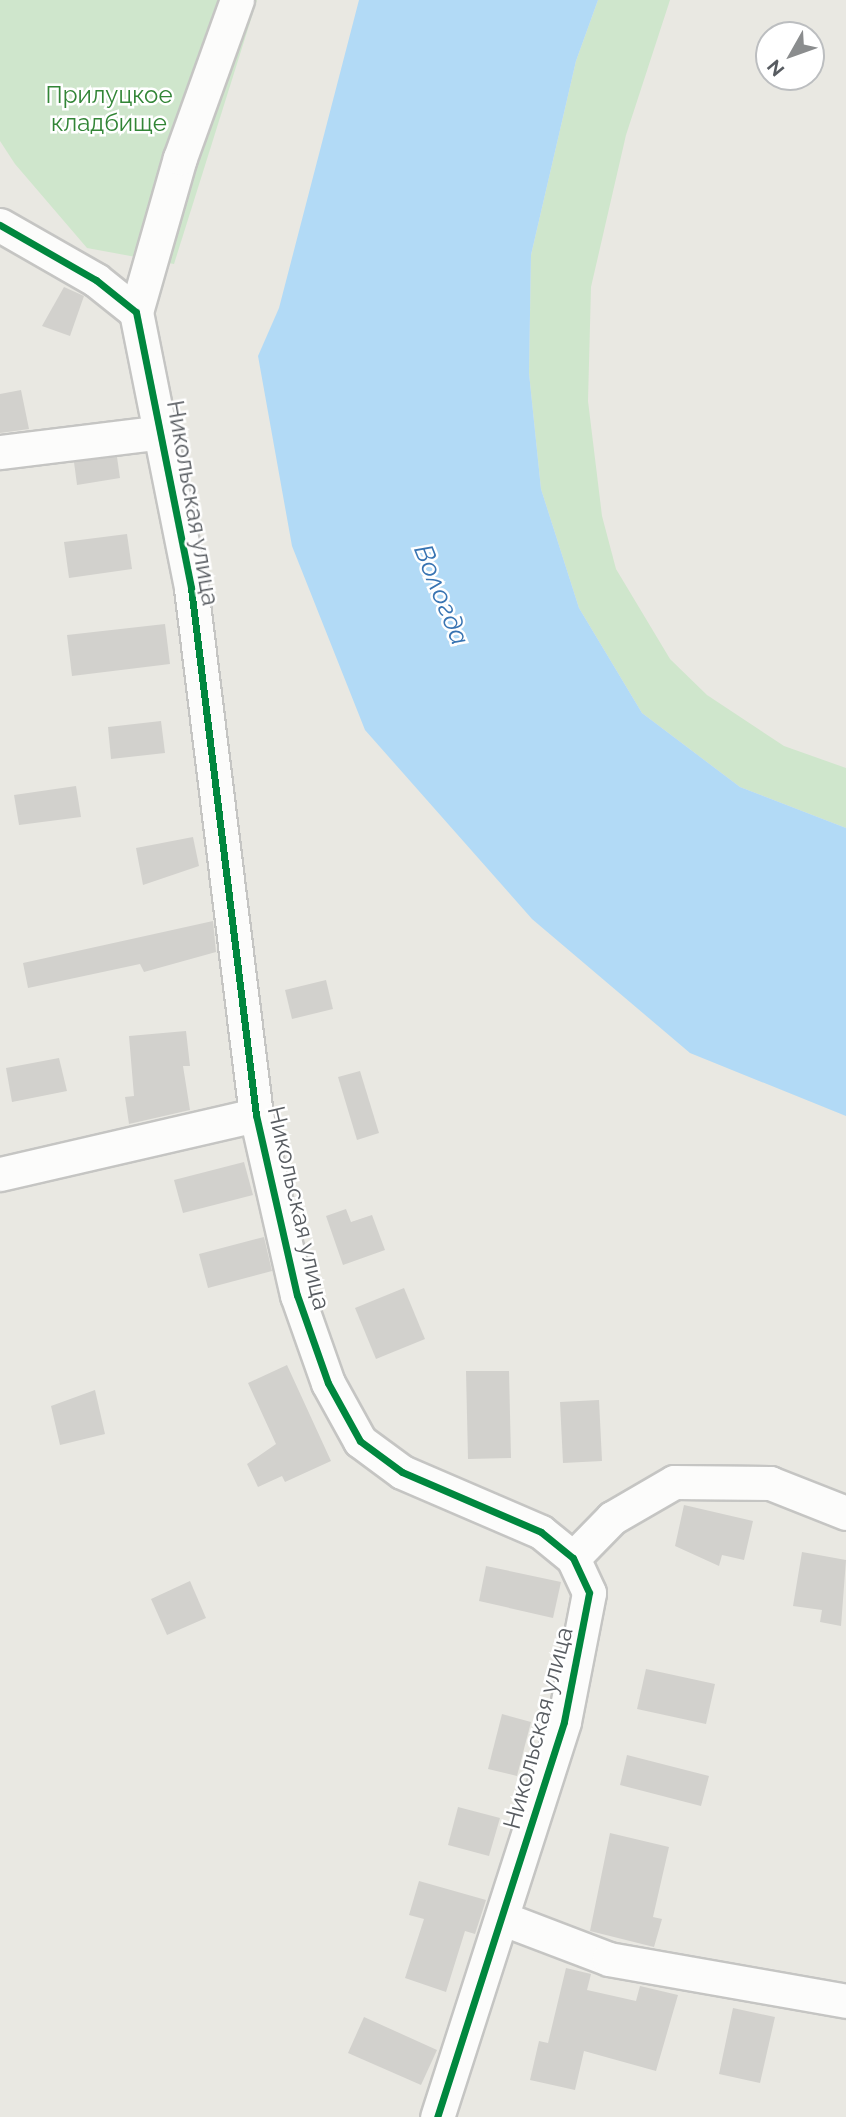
<!DOCTYPE html>
<html>
<head>
<meta charset="utf-8">
<style>
  body { margin:0 }
  #map { position:relative; width:846px; height:2117px; overflow:hidden; background:#e9e8e2; font-family:Raleway,sans-serif }
  div>[style] { position:absolute }
  .green>* { inset:0; background:#cfe6cc }
  .water>* { inset:0; background:#b2daf6 }
  .building>* { inset:0; background:#d2d1cd }
  .roads { filter:drop-shadow(2px 0 #c5c5c3) drop-shadow(-2px 0 #c5c5c3) drop-shadow(0 2px #c5c5c3) drop-shadow(0 -2px #c5c5c3) }
  .minor>* { height:33px; margin:-16.5px; padding:0 16.5px; transform-origin:16.5px; border-radius:16.5px; background:#fcfcfb }
  .cycleway>* { height:7px; margin:-3.5px; padding:0 3.5px; transform-origin:3.5px; border-radius:3.5px; background:#00873e }
  span { translate:-50% -50%; white-space:nowrap; text-align:center; line-height:1.15; -webkit-text-stroke:5px #fff; paint-order:stroke }
  .park-label { font-size:24px; color:#328536 }
  .street-label { font-size:24px; color:#585c61 }
  .water-label { font-size:26px; color:#3874b2; font-style:italic }
  .north { position:absolute; left:755px; top:21px; width:70px; height:70px; box-sizing:border-box; background:#fff; border:2px solid #bcbec0; border-radius:50%; rotate:230deg; font-size:19px; font-weight:700; line-height:28px; text-align:center; color:#585c61 }
  .north::after { content:''; display:block; margin:auto; width:24px; height:32px; background:#8b8d8e; clip-path:polygon(50% 0,100% 100%,50% 72%,0 100%) }
</style>
</head>
<body>
<div id="map">
  <div class="green">
    <div style="clip-path:polygon(0 0,257px 0,174px 264px,87px 248px,15px 164px,0 141px)"></div>
    <div style="clip-path:polygon(598px 0,670px 0,626px 135px,591px 287px,588px 401px,602px 516px,616px 569px,670px 659px,707px 695px,784px 746px,846px 768px,846px 828px,740px 787px,642px 713px,579px 608px,541px 489px,529px 373px,531px 255px,576px 61px)"></div>
  </div>
  <div class="water">
    <div style="clip-path:polygon(359px 0,598px 0,576px 61px,531px 255px,529px 373px,541px 489px,579px 608px,642px 713px,740px 787px,846px 828px,846px 1116px,690px 1053px,532px 919px,365px 730px,292px 546px,258px 356px,279px 308px)"></div>
  </div>
  <div class="building">
    <div style="clip-path:polygon(64px 287px,84px 296px,70px 336px,42px 326px)"></div>
    <div style="clip-path:polygon(21px 390px,29px 429px,0 433px,0 394px)"></div>
    <div style="clip-path:polygon(117px 457px,120px 478px,77px 485px,74px 462px)"></div>
    <div style="clip-path:polygon(127px 534px,132px 569px,69px 578px,64px 542px)"></div>
    <div style="clip-path:polygon(165px 624px,170px 664px,72px 676px,67px 635px)"></div>
    <div style="clip-path:polygon(161px 721px,165px 753px,111px 759px,108px 727px)"></div>
    <div style="clip-path:polygon(76px 786px,81px 817px,19px 825px,14px 795px)"></div>
    <div style="clip-path:polygon(193px 837px,199px 866px,143px 885px,136px 848px)"></div>
    <div style="clip-path:polygon(213px 921px,216px 952px,144px 972px,140px 964px,28px 988px,23px 963px)"></div>
    <div style="clip-path:polygon(326px 980px,333px 1009px,292px 1019px,285px 990px)"></div>
    <div style="clip-path:polygon(186px 1031px,190px 1066px,183px 1066px,190px 1110px,129px 1124px,125px 1097px,134px 1096px,129px 1036px)"></div>
    <div style="clip-path:polygon(59px 1058px,67px 1091px,12px 1102px,6px 1068px)"></div>
    <div style="clip-path:polygon(360px 1071px,379px 1133px,357px 1140px,338px 1077px)"></div>
    <div style="clip-path:polygon(244px 1162px,253px 1195px,183px 1213px,174px 1180px)"></div>
    <div style="clip-path:polygon(346px 1209px,351px 1222px,372px 1215px,385px 1250px,343px 1265px,326px 1216px)"></div>
    <div style="clip-path:polygon(264px 1237px,272px 1271px,208px 1288px,199px 1254px)"></div>
    <div style="clip-path:polygon(404px 1288px,425px 1339px,376px 1359px,355px 1308px)"></div>
    <div style="clip-path:polygon(287px 1365px,331px 1461px,285px 1482px,282px 1476px,258px 1487px,247px 1464px,276px 1444px,248px 1383px)"></div>
    <div style="clip-path:polygon(466px 1371px,509px 1371px,511px 1458px,468px 1459px)"></div>
    <div style="clip-path:polygon(95px 1390px,105px 1434px,60px 1445px,51px 1406px)"></div>
    <div style="clip-path:polygon(599px 1400px,602px 1461px,563px 1463px,560px 1402px)"></div>
    <div style="clip-path:polygon(684px 1505px,753px 1521px,744px 1560px,722px 1555px,719px 1566px,675px 1546px)"></div>
    <div style="clip-path:polygon(802px 1552px,846px 1560px,841px 1626px,820px 1622px,822px 1610px,793px 1606px)"></div>
    <div style="clip-path:polygon(486px 1566px,561px 1582px,553px 1618px,479px 1601px)"></div>
    <div style="clip-path:polygon(190px 1581px,206px 1618px,167px 1635px,151px 1599px)"></div>
    <div style="clip-path:polygon(646px 1669px,715px 1684px,706px 1724px,637px 1709px)"></div>
    <div style="clip-path:polygon(502px 1714px,531px 1722px,517px 1776px,488px 1769px)"></div>
    <div style="clip-path:polygon(627px 1755px,709px 1776px,701px 1806px,620px 1785px)"></div>
    <div style="clip-path:polygon(458px 1807px,500px 1818px,489px 1856px,448px 1845px)"></div>
    <div style="clip-path:polygon(610px 1833px,669px 1847px,653px 1917px,662px 1919px,654px 1947px,590px 1931px)"></div>
    <div style="clip-path:polygon(419px 1881px,486px 1900px,475px 1934px,465px 1931px,446px 1992px,405px 1978px,424px 1919px,409px 1915px)"></div>
    <div style="clip-path:polygon(566px 1968px,591px 1974px,587px 1990px,636px 2001px,640px 1986px,678px 1995px,656px 2071px,584px 2051px,575px 2090px,530px 2080px,539px 2041px,548px 2043px)"></div>
    <div style="clip-path:polygon(733px 2008px,775px 2017px,760px 2083px,719px 2074px)"></div>
    <div style="clip-path:polygon(364px 2017px,437px 2050px,421px 2085px,348px 2053px)"></div>
  </div>
  <div class="roads">
    <div class="minor">
      <div style="left:0;top:225px;width:111px;rotate:29.8deg"></div>
      <div style="left:96px;top:280px;width:51px;rotate:38.7deg"></div>
      <div style="left:136px;top:312px;width:281px;rotate:78.7deg"></div>
      <div style="left:191px;top:588px;width:531px;rotate:82.97deg"></div>
      <div style="left:256px;top:1115px;width:185px;rotate:77.2deg"></div>
      <div style="left:297px;top:1295px;width:93px;rotate:70.6deg"></div>
      <div style="left:328px;top:1383px;width:66px;rotate:61.1deg"></div>
      <div style="left:360px;top:1441px;width:52px;rotate:36.4deg"></div>
      <div style="left:402px;top:1472px;width:151px;rotate:23.3deg"></div>
      <div style="left:541px;top:1532px;width:41px;rotate:39.1deg"></div>
      <div style="left:573px;top:1558px;width:38px;rotate:65deg"></div>
      <div style="left:589px;top:1593px;width:131px;rotate:101deg"></div>
      <div style="left:564px;top:1722px;width:415px;rotate:107.8deg"></div>
      <div style="left:136px;top:312px;width:160px;rotate:-74.1deg"></div>
      <div style="left:180px;top:158px;width:168px;rotate:-70.2deg"></div>
      <div style="left:0;top:452px;width:163px;rotate:-7deg"></div>
      <div style="left:0;top:1174px;width:263px;rotate:-13deg"></div>
      <div style="left:573px;top:1558px;width:56px;rotate:-45.7deg"></div>
      <div style="left:612px;top:1518px;width:72px;rotate:-30.1deg"></div>
      <div style="left:674px;top:1482px;width:96px;rotate:0.6deg"></div>
      <div style="left:770px;top:1483px;width:82px;rotate:21.5deg"></div>
      <div style="left:504px;top:1919px;width:112px;rotate:20.9deg"></div>
      <div style="left:609px;top:1959px;width:241px;rotate:10deg"></div>
    </div>
  </div>
  <div class="cycleway">
    <div style="left:0;top:225px;width:111px;rotate:29.8deg"></div>
    <div style="left:96px;top:280px;width:51px;rotate:38.7deg"></div>
    <div style="left:136px;top:312px;width:281px;rotate:78.7deg"></div>
    <div style="left:191px;top:588px;width:531px;rotate:82.97deg"></div>
    <div style="left:256px;top:1115px;width:185px;rotate:77.2deg"></div>
    <div style="left:297px;top:1295px;width:93px;rotate:70.6deg"></div>
    <div style="left:328px;top:1383px;width:66px;rotate:61.1deg"></div>
    <div style="left:360px;top:1441px;width:52px;rotate:36.4deg"></div>
    <div style="left:402px;top:1472px;width:151px;rotate:23.3deg"></div>
    <div style="left:541px;top:1532px;width:41px;rotate:39.1deg"></div>
    <div style="left:573px;top:1558px;width:38px;rotate:65deg"></div>
    <div style="left:589px;top:1593px;width:131px;rotate:101deg"></div>
    <div style="left:564px;top:1722px;width:415px;rotate:107.8deg"></div>
  </div>
  <div class="park-label">
    <span style="left:109px;top:109px">Прилуцкое<br>кладбище</span>
  </div>
  <div class="street-label">
    <span style="left:193px;top:503px;rotate:80deg">Никольская улица</span>
    <span style="left:299px;top:1208px;rotate:77deg">Никольская улица</span>
    <span style="left:538px;top:1728px;rotate:-75deg">Никольская улица</span>
  </div>
  <div class="water-label">
    <span style="left:441px;top:595px;rotate:68deg">Вологда</span>
  </div>
  <div class="north">N</div>
</div>
</body>
</html>
